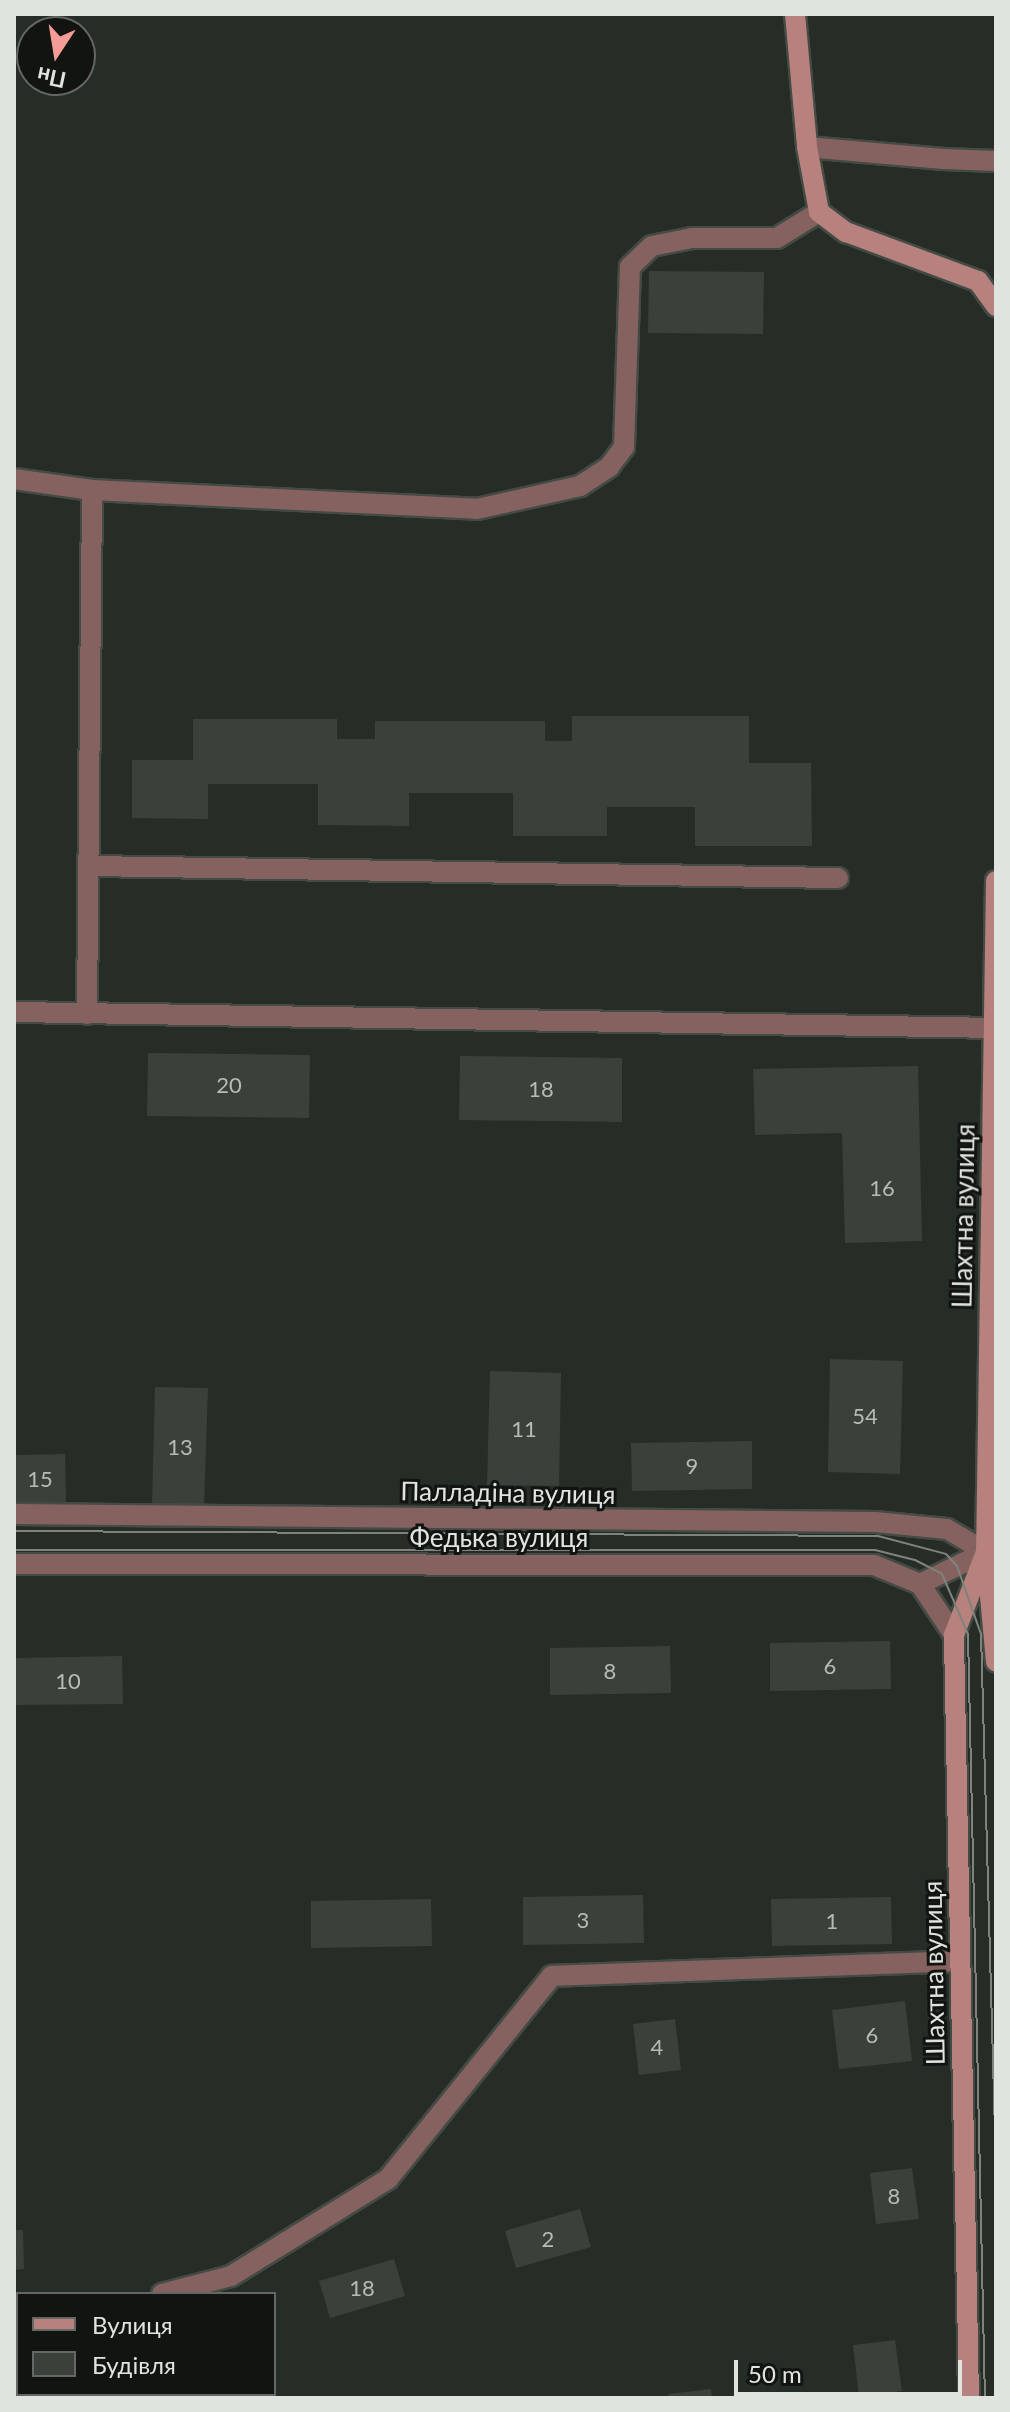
<!DOCTYPE html>
<html>
<head>
<meta charset="utf-8">
<style>
  body { margin:0 }
  #map { position:relative; width:1010px; height:2412px; overflow:hidden; background:#262d26; font-family:Lato,sans-serif }
  div>[style] { position:absolute }
  .building>* { inset:0; background:#3a413a }
  .roads { filter:drop-shadow(2px 0 #444a44) drop-shadow(-2px 0 #444a44) drop-shadow(0 2px #444a44) drop-shadow(0 -2px #444a44) }
  .street>* { height:20px; margin:-10px; padding:0 10px; transform-origin:10px; border-radius:10px; background:#85625f }
  .secondary>* { height:20px; margin:-10px; padding:0 10px; transform-origin:10px; border-radius:10px; background:#b7817d }
  .tram>* { height:2px; margin:-1px; padding:0 1px; transform-origin:1px; border-radius:1px; background:#7d837d }
  span { translate:-50% -50%; white-space:nowrap; text-align:center; line-height:1.15; -webkit-text-stroke:6px #111411; paint-order:stroke }
  .number-label { font-size:22px; color:#b6bbb6 }
  .number-label span { -webkit-text-stroke-width:0 }
  .street-label { font-size:26px; color:#e0e4df }
  .frame { position:absolute; inset:0; border:16px solid #e0e4df; pointer-events:none }
  .legend { position:absolute; left:16px; top:2292px; width:260px; height:104px; box-sizing:border-box; background:#111411; border:2px solid #646763; margin:0; padding:10px 14px; list-style:none; font-size:24px; color:#e0e4df }
  .legend li { display:flex; align-items:center; gap:16px; height:40px }
  .legend b { width:40px; border:2px solid #646763 }
  .north { position:absolute; left:16px; top:16px; width:80px; height:80px; box-sizing:border-box; background:#111411; border:2px solid #646763; border-radius:50%; rotate:192deg; font-size:22px; font-weight:700; line-height:32px; text-align:center; color:#e0e4df }
  .north::after { content:''; display:block; margin:auto; width:28px; height:36px; background:#f59c96; clip-path:polygon(50% 0,100% 100%,50% 72%,0 100%) }
  .scale { position:absolute; left:734px; top:2360px; width:228px; height:36px; box-sizing:border-box; border:4px solid #e0e4df; border-top:0; padding-left:10px; font-size:24px; line-height:28px; white-space:nowrap; color:#e0e4df; -webkit-text-stroke:6px #111411; paint-order:stroke }
</style>
</head>
<body>
<div id="map">
  <div class="building">
    <div style="clip-path:polygon(649px 271px,764px 272px,763px 334px,648px 333px)"></div>
    <div style="clip-path:polygon(572px 716px,749px 716px,749px 763px,811px 763px,812px 846px,695px 846px,695px 807px,607px 807px,607px 836px,513px 836px,513px 793px,409px 793px,409px 826px,318px 825px,318px 784px,208px 784px,208px 819px,132px 818px,132px 760px,193px 760px,193px 719px,337px 719px,337px 739px,375px 739px,375px 721px,545px 721px,545px 741px,572px 741px)"></div>
    <div style="clip-path:polygon(148px 1053px,310px 1055px,309px 1118px,147px 1116px)"></div>
    <div style="clip-path:polygon(460px 1056px,622px 1058px,622px 1122px,459px 1120px)"></div>
    <div style="clip-path:polygon(918px 1066px,922px 1241px,845px 1243px,842px 1133px,755px 1135px,753px 1069px)"></div>
    <div style="clip-path:polygon(830px 1359px,903px 1361px,900px 1474px,828px 1472px)"></div>
    <div style="clip-path:polygon(490px 1371px,561px 1373px,559px 1486px,487px 1485px)"></div>
    <div style="clip-path:polygon(155px 1387px,208px 1388px,204px 1507px,152px 1505px)"></div>
    <div style="clip-path:polygon(752px 1441px,752px 1489px,632px 1491px,631px 1443px)"></div>
    <div style="clip-path:polygon(65px 1454px,66px 1502px,14px 1503px,14px 1455px)"></div>
    <div style="clip-path:polygon(890px 1641px,891px 1689px,770px 1691px,770px 1643px)"></div>
    <div style="clip-path:polygon(670px 1646px,671px 1693px,550px 1695px,550px 1648px)"></div>
    <div style="clip-path:polygon(122px 1656px,123px 1704px,14px 1705px,14px 1658px)"></div>
    <div style="clip-path:polygon(643px 1895px,644px 1943px,523px 1945px,523px 1897px)"></div>
    <div style="clip-path:polygon(891px 1897px,892px 1944px,772px 1946px,771px 1899px)"></div>
    <div style="clip-path:polygon(431px 1899px,432px 1946px,311px 1948px,311px 1901px)"></div>
    <div style="clip-path:polygon(905px 2001px,912px 2061px,839px 2069px,832px 2010px)"></div>
    <div style="clip-path:polygon(675px 2019px,681px 2070px,639px 2075px,633px 2024px)"></div>
    <div style="clip-path:polygon(912px 2168px,919px 2219px,876px 2224px,870px 2173px)"></div>
    <div style="clip-path:polygon(580px 2209px,591px 2247px,516px 2268px,505px 2231px)"></div>
    <div style="clip-path:polygon(14px 2230px,23px 2230px,24px 2269px,14px 2270px)"></div>
    <div style="clip-path:polygon(394px 2259px,405px 2296px,330px 2318px,319px 2281px)"></div>
    <div style="clip-path:polygon(895px 2340px,902px 2391px,859px 2396px,853px 2345px)"></div>
    <div style="clip-path:polygon(14px 2348px,18px 2348px,18px 2387px,14px 2388px)"></div>
    <div style="clip-path:polygon(711px 2389px,712px 2398px,669px 2398px,668px 2394px)"></div>
  </div>
  <div class="roads">
    <div class="street">
      <div style="left:807px;top:147px;width:137px;rotate:5deg"></div>
      <div style="left:943px;top:159px;width:53px;rotate:2.2deg"></div>
      <div style="left:14px;top:479px;width:79px;rotate:8deg"></div>
      <div style="left:92px;top:490px;width:385px;rotate:2.8deg"></div>
      <div style="left:477px;top:509px;width:106px;rotate:-12.6deg"></div>
      <div style="left:580px;top:486px;width:35px;rotate:-33deg"></div>
      <div style="left:609px;top:467px;width:25px;rotate:-53deg"></div>
      <div style="left:624px;top:447px;width:180px;rotate:-88.1deg"></div>
      <div style="left:630px;top:267px;width:30px;rotate:-44deg"></div>
      <div style="left:652px;top:246px;width:41px;rotate:-11.3deg"></div>
      <div style="left:692px;top:238px;width:85px"></div>
      <div style="left:777px;top:238px;width:49px;rotate:-31.8deg"></div>
      <div style="left:89px;top:866px;width:749px;rotate:0.92deg"></div>
      <div style="left:14px;top:1012px;width:982px;rotate:0.93deg"></div>
      <div style="left:87px;top:1014px;width:524px;rotate:-89.45deg"></div>
      <div style="left:14px;top:1514px;width:861px;rotate:0.53deg"></div>
      <div style="left:875px;top:1522px;width:72px;rotate:5.6deg"></div>
      <div style="left:947px;top:1529px;width:45px;rotate:30.5deg"></div>
      <div style="left:986px;top:1552px;width:10px"></div>
      <div style="left:14px;top:1564px;width:860px;rotate:0.07deg"></div>
      <div style="left:874px;top:1565px;width:50px;rotate:22.4deg"></div>
      <div style="left:920px;top:1584px;width:61px;rotate:56.3deg"></div>
      <div style="left:920px;top:1584px;width:73px;rotate:-25.9deg"></div>
      <div style="left:162px;top:2294px;width:71px;rotate:-14.6deg"></div>
      <div style="left:231px;top:2276px;width:185px;rotate:-31.7deg"></div>
      <div style="left:388px;top:2179px;width:261px;rotate:-51.1deg"></div>
      <div style="left:552px;top:1976px;width:408px;rotate:-2.1deg"></div>
      <div style="left:14px;top:2326px;width:4px"></div>
    </div>
    <div class="secondary">
      <div style="left:795px;top:14px;width:134px;rotate:84.8deg"></div>
      <div style="left:807px;top:147px;width:66px;rotate:79.5deg"></div>
      <div style="left:819px;top:212px;width:34px;rotate:37deg"></div>
      <div style="left:846px;top:232px;width:141px;rotate:20.4deg"></div>
      <div style="left:978px;top:281px;width:31px;rotate:54deg"></div>
      <div style="left:996px;top:881px;width:671px;rotate:90.85deg"></div>
      <div style="left:986px;top:1552px;width:110px;rotate:84.8deg"></div>
      <div style="left:969px;top:2398px;width:763px;rotate:-91.13deg"></div>
      <div style="left:954px;top:1635px;width:89px;rotate:-68.9deg"></div>
    </div>
  </div>
  <div class="tram">
    <div style="left:14px;top:1531px;width:864px;rotate:0.33deg"></div>
    <div style="left:878px;top:1536px;width:70px;rotate:14.8deg"></div>
    <div style="left:946px;top:1554px;width:16px;rotate:47deg"></div>
    <div style="left:957px;top:1566px;width:72px;rotate:70.6deg"></div>
    <div style="left:981px;top:1634px;width:533px;rotate:88.39deg"></div>
    <div style="left:14px;top:1550px;width:861px"></div>
    <div style="left:875px;top:1550px;width:41px;rotate:14deg"></div>
    <div style="left:915px;top:1560px;width:30px;rotate:27deg"></div>
    <div style="left:942px;top:1574px;width:65px;rotate:66.6deg"></div>
    <div style="left:968px;top:1634px;width:764px;rotate:88.73deg"></div>
  </div>
  <div class="number-label">
    <span style="left:229px;top:1085px">20</span>
    <span style="left:541px;top:1089px">18</span>
    <span style="left:882px;top:1188px">16</span>
    <span style="left:865px;top:1416px">54</span>
    <span style="left:524px;top:1429px">11</span>
    <span style="left:180px;top:1447px">13</span>
    <span style="left:692px;top:1466px">9</span>
    <span style="left:40px;top:1479px">15</span>
    <span style="left:830px;top:1666px">6</span>
    <span style="left:610px;top:1671px">8</span>
    <span style="left:68px;top:1681px">10</span>
    <span style="left:583px;top:1920px">3</span>
    <span style="left:832px;top:1921px">1</span>
    <span style="left:872px;top:2035px">6</span>
    <span style="left:657px;top:2047px">4</span>
    <span style="left:894px;top:2196px">8</span>
    <span style="left:548px;top:2239px">2</span>
    <span style="left:362px;top:2288px">18</span>
  </div>
  <div class="street-label">
    <span style="left:964px;top:1216px;rotate:-89deg">Шахтна вулиця</span>
    <span style="left:508px;top:1493px;rotate:1deg">Палладіна вулиця</span>
    <span style="left:499px;top:1538px">Федька вулиця</span>
    <span style="left:934px;top:1973px;rotate:-91deg">Шахтна вулиця</span>
  </div>
  <div class="frame"></div>
  <ul class="legend">
  <li><b style="height:10px;background:#b7817d"></b>Вулиця</li>
  <li><b style="height:22px;background:#3a413a"></b>Будівля</li>
  </ul>
  <div class="north">Пн</div>
  <div class="scale">50 m</div>
</div>
</body>
</html>
